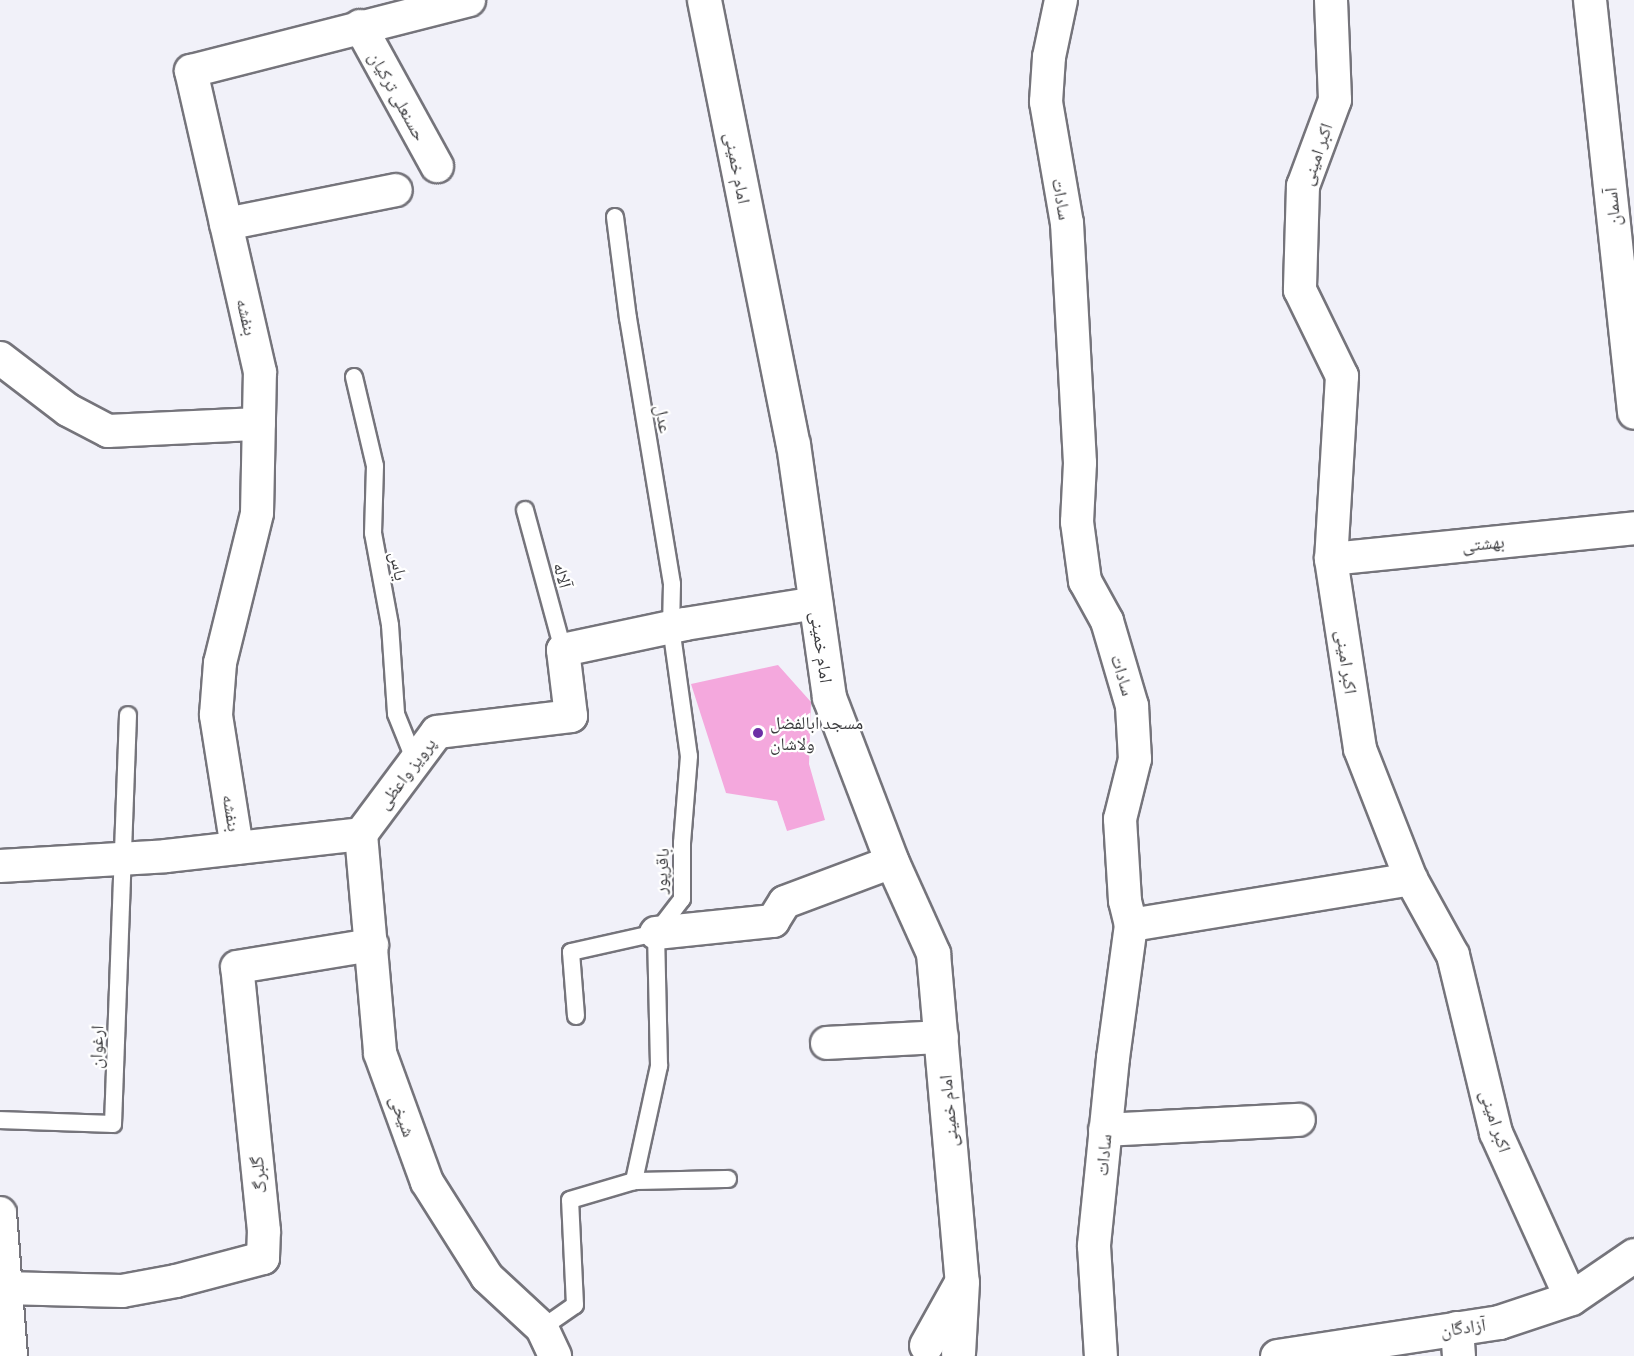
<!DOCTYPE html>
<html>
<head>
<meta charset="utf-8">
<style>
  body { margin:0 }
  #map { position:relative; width:1634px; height:1356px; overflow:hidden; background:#f1f1f9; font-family:Commissioner,"Noto Naskh Arabic",sans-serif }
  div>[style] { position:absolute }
  .building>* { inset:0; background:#f4a8dd }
  .roads { filter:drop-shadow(2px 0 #75747b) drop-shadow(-2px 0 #75747b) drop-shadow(0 2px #75747b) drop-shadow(0 -2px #75747b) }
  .service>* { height:16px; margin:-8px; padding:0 8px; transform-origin:8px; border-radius:8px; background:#fff }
  .minor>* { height:32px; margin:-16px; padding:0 16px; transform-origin:16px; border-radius:16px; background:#fff }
  .tertiary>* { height:33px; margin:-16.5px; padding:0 16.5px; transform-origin:16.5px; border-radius:16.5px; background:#fff }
  .dots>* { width:16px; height:16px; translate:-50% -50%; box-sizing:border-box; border:3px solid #fff; border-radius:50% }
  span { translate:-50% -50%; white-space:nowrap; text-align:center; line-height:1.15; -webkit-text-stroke:4.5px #fff; paint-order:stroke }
  .street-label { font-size:18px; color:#3c3c3f }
  .poi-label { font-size:18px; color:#3c3c3f }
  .left { translate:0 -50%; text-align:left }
</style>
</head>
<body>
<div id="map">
  <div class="building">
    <div style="clip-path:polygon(778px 665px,811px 702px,809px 764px,825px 820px,787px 831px,777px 801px,726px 793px,691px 684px)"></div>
  </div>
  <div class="roads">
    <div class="service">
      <div style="left:615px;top:217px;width:102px;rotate:82.7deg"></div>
      <div style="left:628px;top:318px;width:270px;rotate:80.6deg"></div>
      <div style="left:672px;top:584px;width:43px;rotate:91.3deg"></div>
      <div style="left:671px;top:627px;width:130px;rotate:82.1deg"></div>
      <div style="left:689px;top:756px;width:87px;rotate:94.6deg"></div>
      <div style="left:682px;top:843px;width:56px;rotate:90deg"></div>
      <div style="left:682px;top:899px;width:43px;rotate:127.4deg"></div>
      <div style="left:656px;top:933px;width:133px;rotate:88.7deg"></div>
      <div style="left:659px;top:1066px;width:118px;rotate:102.3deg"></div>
      <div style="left:354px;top:377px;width:91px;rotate:76.7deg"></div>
      <div style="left:375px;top:466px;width:67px;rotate:91.7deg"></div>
      <div style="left:373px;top:533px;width:94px;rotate:79.5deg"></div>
      <div style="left:390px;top:625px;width:89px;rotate:86.1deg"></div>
      <div style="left:396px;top:714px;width:51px;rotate:68deg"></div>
      <div style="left:525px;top:510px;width:145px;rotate:74.8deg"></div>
      <div style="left:576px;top:1016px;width:64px;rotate:-94.5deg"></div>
      <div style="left:571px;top:952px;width:87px;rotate:-12.6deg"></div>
      <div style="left:0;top:1120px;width:113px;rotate:2deg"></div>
      <div style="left:113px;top:1124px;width:409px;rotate:-87.9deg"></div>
      <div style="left:542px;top:1328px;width:40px;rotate:-34.9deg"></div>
      <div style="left:575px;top:1305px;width:105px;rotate:-92.7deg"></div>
      <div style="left:570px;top:1200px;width:67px;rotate:-16.5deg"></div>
      <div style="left:634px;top:1181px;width:94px;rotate:-1.2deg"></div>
    </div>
    <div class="minor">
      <div style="left:1061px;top:0;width:58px;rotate:101.9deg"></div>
      <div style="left:1049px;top:57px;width:45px;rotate:93.8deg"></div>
      <div style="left:1046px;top:102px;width:123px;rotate:80.2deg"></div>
      <div style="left:1067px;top:223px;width:240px;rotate:86.9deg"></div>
      <div style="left:1080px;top:463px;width:59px;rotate:92.9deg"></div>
      <div style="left:1077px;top:522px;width:60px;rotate:82.3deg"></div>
      <div style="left:1085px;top:581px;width:46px;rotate:61.2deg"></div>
      <div style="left:1107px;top:621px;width:89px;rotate:73.6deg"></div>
      <div style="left:1132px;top:706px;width:53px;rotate:86.8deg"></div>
      <div style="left:1135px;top:759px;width:62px;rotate:104deg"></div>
      <div style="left:1120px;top:819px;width:82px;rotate:86.5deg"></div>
      <div style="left:1125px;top:901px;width:25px;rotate:76deg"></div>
      <div style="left:1131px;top:925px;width:134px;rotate:97.7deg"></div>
      <div style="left:1113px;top:1058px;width:189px;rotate:95.8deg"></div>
      <div style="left:1094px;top:1246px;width:110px;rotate:86.4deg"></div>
      <div style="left:1331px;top:0;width:100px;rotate:87.7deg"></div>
      <div style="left:1335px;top:100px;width:92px;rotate:110.4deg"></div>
      <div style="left:1303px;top:186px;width:104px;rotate:91.7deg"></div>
      <div style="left:1300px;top:290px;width:96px;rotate:64deg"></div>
      <div style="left:1342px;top:376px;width:183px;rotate:93.4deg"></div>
      <div style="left:1331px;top:559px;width:192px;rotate:81.3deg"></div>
      <div style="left:1360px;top:749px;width:140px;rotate:68.6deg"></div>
      <div style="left:1411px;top:879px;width:87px;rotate:61.1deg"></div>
      <div style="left:1453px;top:955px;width:183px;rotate:76.4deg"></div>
      <div style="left:1496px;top:1133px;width:181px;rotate:65.6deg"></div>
      <div style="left:1590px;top:0;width:415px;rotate:83.9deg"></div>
      <div style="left:360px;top:26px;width:160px;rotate:61.2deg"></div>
      <div style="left:226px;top:224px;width:173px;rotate:-11.3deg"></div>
      <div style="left:0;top:358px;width:86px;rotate:37.4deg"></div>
      <div style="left:68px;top:410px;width:45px;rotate:27.7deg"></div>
      <div style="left:108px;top:431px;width:151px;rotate:-2.7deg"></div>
      <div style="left:1331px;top:559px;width:305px;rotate:-5.8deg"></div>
      <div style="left:361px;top:834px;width:220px;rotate:85deg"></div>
      <div style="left:380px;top:1053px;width:137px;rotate:70deg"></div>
      <div style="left:427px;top:1182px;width:112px;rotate:57.7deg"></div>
      <div style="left:487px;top:1277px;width:75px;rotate:42.8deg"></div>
      <div style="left:542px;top:1328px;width:31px;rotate:65deg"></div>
      <div style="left:237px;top:848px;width:135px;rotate:-99deg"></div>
      <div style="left:216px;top:715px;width:52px;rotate:-85.6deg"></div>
      <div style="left:220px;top:663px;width:154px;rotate:-76.1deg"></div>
      <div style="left:257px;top:513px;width:141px;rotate:-88.8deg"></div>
      <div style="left:260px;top:372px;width:309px;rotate:-102.9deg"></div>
      <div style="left:191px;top:71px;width:287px;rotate:-14.3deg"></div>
      <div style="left:0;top:866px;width:166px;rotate:-3.4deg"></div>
      <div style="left:166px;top:856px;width:196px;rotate:-6.4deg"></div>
      <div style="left:361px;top:834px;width:127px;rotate:-53.3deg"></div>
      <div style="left:437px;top:732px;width:135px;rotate:-6.8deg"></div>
      <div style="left:571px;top:716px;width:66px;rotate:-96.9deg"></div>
      <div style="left:563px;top:650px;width:125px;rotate:-12deg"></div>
      <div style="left:685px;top:624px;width:133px;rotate:-9.1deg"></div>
      <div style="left:1131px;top:925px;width:284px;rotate:-9.3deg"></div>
      <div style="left:656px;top:933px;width:118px;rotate:-5.9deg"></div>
      <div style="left:773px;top:921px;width:22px;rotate:-58deg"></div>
      <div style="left:785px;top:902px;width:114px;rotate:-20.5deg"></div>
      <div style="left:827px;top:1043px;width:115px;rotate:-3deg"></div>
      <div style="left:1105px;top:1130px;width:194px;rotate:-3deg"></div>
      <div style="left:0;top:1213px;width:143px;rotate:85.6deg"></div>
      <div style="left:4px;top:1288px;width:118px;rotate:1.5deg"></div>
      <div style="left:122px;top:1291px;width:55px;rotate:-10.5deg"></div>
      <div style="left:176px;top:1281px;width:90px;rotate:-14.8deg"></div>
      <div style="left:263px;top:1258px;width:27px;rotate:-88deg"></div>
      <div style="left:264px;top:1231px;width:265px;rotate:-95.8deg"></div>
      <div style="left:237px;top:967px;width:137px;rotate:-9.3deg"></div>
      <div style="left:1457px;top:1328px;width:28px;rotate:86deg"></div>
    </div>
    <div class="tertiary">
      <div style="left:704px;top:0;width:453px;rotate:78.7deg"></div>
      <div style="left:793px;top:444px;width:256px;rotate:81.9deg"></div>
      <div style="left:829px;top:697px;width:177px;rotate:69.1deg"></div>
      <div style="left:892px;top:862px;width:100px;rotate:65.7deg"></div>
      <div style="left:933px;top:953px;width:330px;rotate:85deg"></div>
      <div style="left:962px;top:1282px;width:71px;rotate:93.2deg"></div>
      <div style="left:926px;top:1345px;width:68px;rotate:-60.8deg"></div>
      <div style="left:1277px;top:1356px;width:225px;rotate:-8.7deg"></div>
      <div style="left:1499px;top:1322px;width:76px;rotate:-18.4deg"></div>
      <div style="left:1571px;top:1298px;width:76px;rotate:-34.3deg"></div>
    </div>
  </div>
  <div class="dots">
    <div style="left:758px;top:733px;background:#6c2fa5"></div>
  </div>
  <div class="street-label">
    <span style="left:398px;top:96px;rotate:61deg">حسنعلی ترکیان</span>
    <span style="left:1316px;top:154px;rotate:-71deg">اکبر امينی</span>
    <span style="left:738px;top:168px;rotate:79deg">امام خمینی</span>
    <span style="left:1062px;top:199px;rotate:80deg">سادات</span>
    <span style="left:1612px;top:207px;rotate:-96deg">آسمان</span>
    <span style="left:247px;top:317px;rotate:77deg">بنفشه</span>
    <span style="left:664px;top:419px;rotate:81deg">عدل</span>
    <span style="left:1483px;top:543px;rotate:-6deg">بهشتی</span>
    <span style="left:399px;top:566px;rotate:79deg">یاس</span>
    <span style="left:563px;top:575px;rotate:75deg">آلاله</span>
    <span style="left:822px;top:647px;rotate:82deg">امام خمینی</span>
    <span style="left:1347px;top:662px;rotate:82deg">اکبر امينی</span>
    <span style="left:1123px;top:675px;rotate:73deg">سادات</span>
    <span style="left:406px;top:773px;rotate:-53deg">پرویز واعظی</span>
    <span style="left:232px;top:813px;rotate:81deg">بنفشه</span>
    <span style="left:661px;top:871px;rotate:-87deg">باقرپور</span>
    <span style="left:96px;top:1047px;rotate:-88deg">ارغوان</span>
    <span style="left:948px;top:1111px;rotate:-95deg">امام خمینی</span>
    <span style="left:403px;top:1116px;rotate:70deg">شیخی</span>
    <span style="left:1496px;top:1121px;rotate:72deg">اکبر امينی</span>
    <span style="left:1103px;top:1155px;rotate:-85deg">سادات</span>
    <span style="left:258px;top:1175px;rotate:-96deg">گلبرگ</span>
    <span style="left:1463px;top:1327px;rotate:-8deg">آزادگان</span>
  </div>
  <div class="poi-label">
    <span class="left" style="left:770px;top:733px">مسجد ابالفضل<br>ولاشان</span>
  </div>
</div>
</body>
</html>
